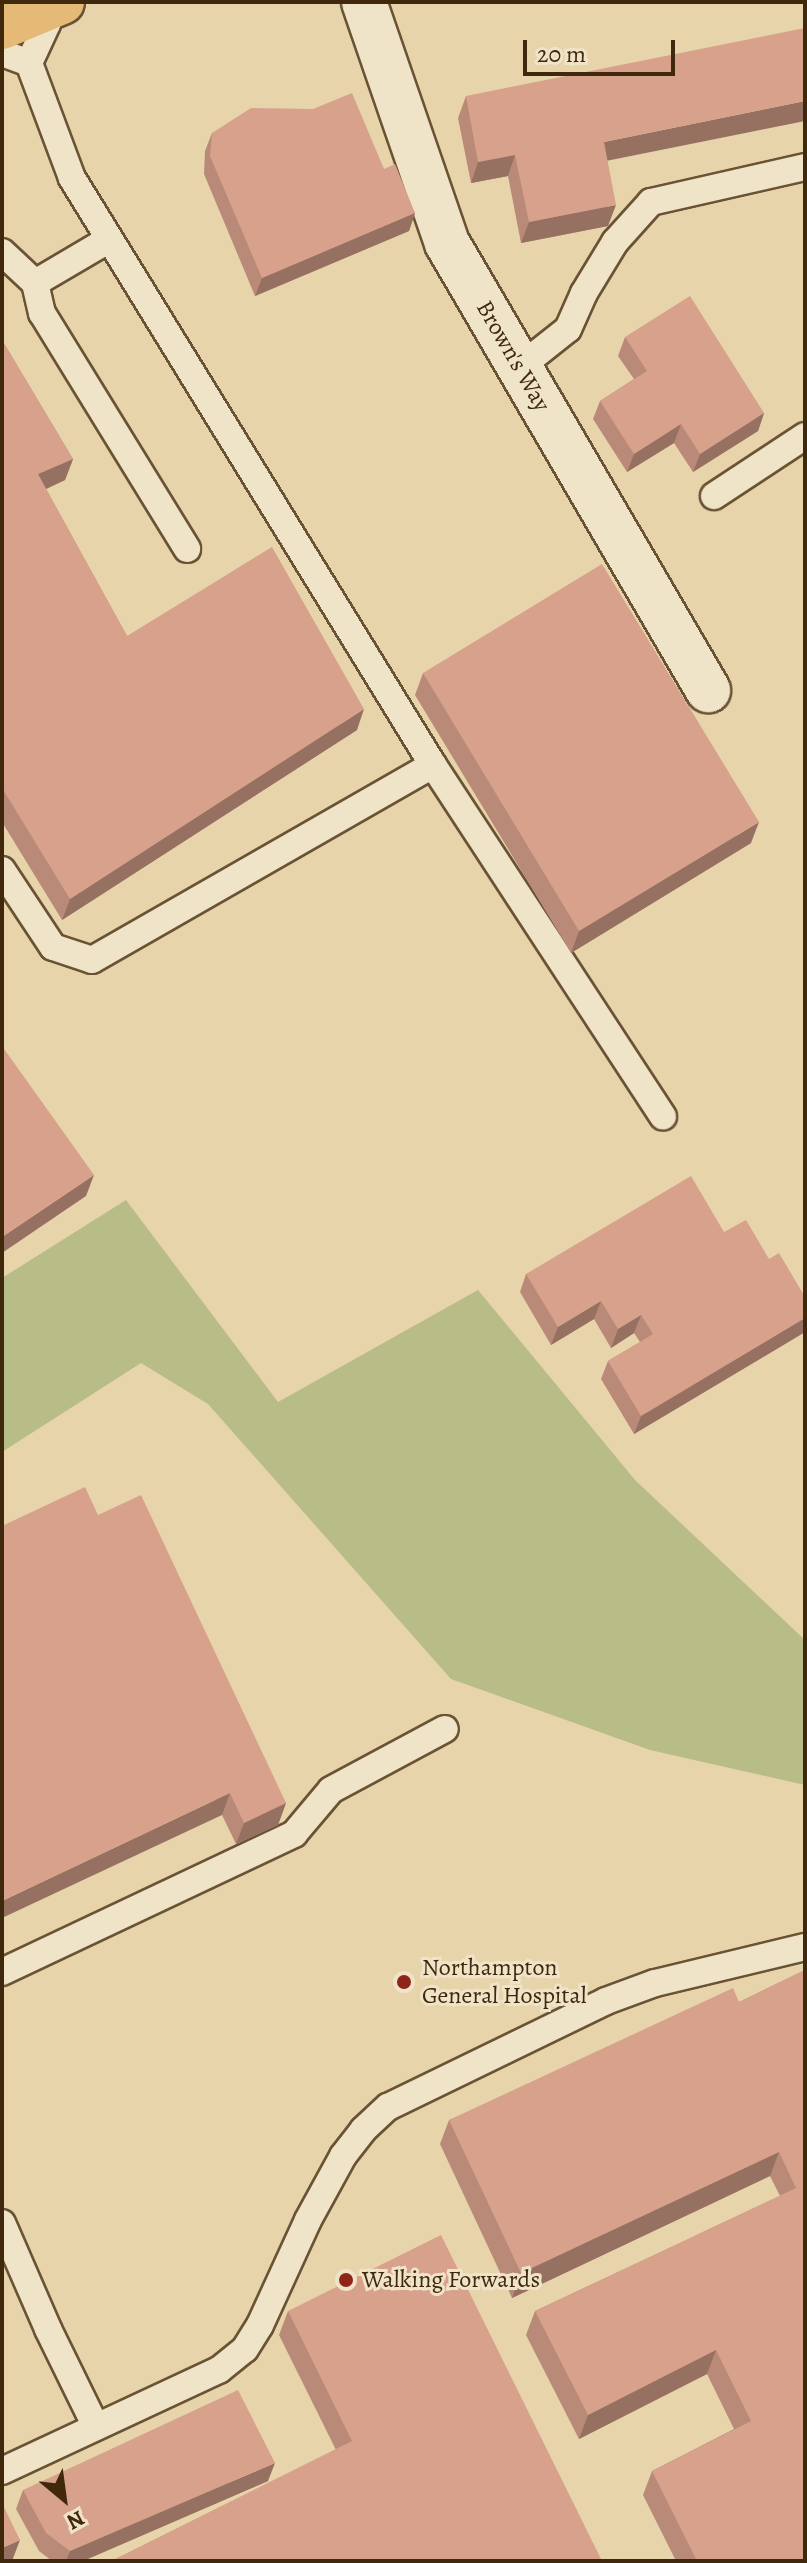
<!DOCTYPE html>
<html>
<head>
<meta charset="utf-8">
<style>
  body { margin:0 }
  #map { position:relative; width:807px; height:2563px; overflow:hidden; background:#e7d4ab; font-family:Alegreya,serif }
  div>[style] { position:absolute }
  .green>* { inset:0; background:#b8bc87 }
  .roads { filter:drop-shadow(2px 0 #6a5334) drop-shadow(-2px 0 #6a5334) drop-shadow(0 2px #6a5334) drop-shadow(0 -2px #6a5334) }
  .service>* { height:26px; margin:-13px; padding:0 13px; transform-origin:13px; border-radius:13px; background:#efe3c8 }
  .minor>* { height:44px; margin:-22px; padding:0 22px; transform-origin:22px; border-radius:22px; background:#efe3c8 }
  .primary>* { height:44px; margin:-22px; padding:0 22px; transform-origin:22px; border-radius:22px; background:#e4ba76 }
  .wall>* { inset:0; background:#b98a78 }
  .shaded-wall>* { inset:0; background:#967162 }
  .building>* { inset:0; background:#d7a18c }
  .dots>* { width:22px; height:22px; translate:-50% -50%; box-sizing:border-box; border:4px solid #efe3c8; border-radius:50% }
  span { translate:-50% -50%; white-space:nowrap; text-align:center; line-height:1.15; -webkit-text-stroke:6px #efe3c8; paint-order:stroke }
  .street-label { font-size:24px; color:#40280c }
  .poi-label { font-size:24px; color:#40280c }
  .left { translate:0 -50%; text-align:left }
  .frame { position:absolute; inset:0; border:4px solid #40280c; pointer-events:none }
  .north { position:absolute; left:24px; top:2459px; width:80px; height:80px; -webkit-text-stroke:6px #efe3c8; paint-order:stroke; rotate:151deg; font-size:22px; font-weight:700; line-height:32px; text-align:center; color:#40280c }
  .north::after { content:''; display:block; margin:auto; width:28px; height:36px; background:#40280c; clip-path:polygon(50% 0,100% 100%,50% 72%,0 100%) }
  .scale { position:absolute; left:523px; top:40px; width:152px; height:36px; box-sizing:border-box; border:4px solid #40280c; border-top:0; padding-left:10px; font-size:24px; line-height:28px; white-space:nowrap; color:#40280c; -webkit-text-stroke:6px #efe3c8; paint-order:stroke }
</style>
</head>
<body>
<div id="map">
  <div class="green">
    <div style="clip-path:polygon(126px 1200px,278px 1402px,478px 1290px,635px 1480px,805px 1640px,805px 1785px,650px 1750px,451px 1679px,208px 1404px,141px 1363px,2px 1452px,2px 1278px)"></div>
  </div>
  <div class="roads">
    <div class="service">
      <div style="left:2px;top:53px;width:29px;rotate:20deg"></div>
      <div style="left:29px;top:63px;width:123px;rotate:69.5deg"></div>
      <div style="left:72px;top:178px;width:689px;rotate:58.41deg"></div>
      <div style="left:29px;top:63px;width:43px;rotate:-65.2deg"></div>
      <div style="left:47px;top:24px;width:21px;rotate:-93deg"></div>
      <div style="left:108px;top:240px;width:85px;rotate:149.5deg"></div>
      <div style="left:35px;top:283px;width:31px;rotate:77deg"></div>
      <div style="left:42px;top:313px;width:277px;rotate:58.4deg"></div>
      <div style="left:2px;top:252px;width:45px;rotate:43.2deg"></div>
      <div style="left:520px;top:367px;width:61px;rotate:-38.4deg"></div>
      <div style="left:568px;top:329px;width:39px;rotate:-66deg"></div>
      <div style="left:584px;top:293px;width:60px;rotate:-58.7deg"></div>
      <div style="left:615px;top:242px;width:54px;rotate:-48deg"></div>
      <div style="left:651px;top:202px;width:158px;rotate:-12.8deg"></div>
      <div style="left:714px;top:496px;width:109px;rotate:-33.4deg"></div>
      <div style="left:2px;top:870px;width:92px;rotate:56.5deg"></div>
      <div style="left:53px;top:947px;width:41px;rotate:18.4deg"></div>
      <div style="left:92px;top:960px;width:393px;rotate:-29.8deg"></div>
      <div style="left:433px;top:765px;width:420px;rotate:56.8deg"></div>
      <div style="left:2px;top:1972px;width:323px;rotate:-25.3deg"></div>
      <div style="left:294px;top:1834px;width:57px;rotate:-49.9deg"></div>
      <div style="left:331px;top:1790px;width:129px;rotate:-28.2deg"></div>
      <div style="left:2px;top:2223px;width:116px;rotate:66.5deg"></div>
      <div style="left:48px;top:2329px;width:109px;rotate:63.9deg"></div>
      <div style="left:2px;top:2471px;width:239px;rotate:-25deg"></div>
      <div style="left:219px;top:2370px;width:33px;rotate:-39deg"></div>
      <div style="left:245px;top:2349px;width:28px;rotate:-58deg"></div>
      <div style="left:260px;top:2325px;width:115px;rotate:-65.4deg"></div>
      <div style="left:308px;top:2220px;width:73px;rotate:-61.3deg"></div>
      <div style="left:343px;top:2156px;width:33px;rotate:-52deg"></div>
      <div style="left:363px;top:2130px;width:34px;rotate:-43deg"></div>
      <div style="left:388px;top:2107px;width:242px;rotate:-25.9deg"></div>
      <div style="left:606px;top:2001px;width:52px;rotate:-20.2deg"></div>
      <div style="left:655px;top:1983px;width:154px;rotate:-13.5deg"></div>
    </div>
    <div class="minor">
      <div style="left:364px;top:2px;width:255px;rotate:71deg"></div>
      <div style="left:447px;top:243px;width:518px;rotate:59.72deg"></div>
    </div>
    <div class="primary">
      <div style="left:2px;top:27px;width:65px;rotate:-22.6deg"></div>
    </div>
  </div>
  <div class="wall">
    <div style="clip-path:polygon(466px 96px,607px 161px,608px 226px,521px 243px,508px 176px,471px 183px,458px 118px)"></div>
    <div style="clip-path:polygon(212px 133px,384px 169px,415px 213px,409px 231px,255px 296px,204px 174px,205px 151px)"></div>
    <div style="clip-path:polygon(625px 337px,764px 413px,758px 431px,693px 472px,674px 443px,627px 472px,593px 419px,600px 401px,634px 379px,618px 356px)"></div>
    <div style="clip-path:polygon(2px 340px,73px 459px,65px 480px,46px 489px,127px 636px,357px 730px,62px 920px,2px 822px)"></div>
    <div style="clip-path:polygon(423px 673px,751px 843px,571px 953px,415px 695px)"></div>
    <div style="clip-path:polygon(724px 1232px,769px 1259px,805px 1297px,805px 1332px,634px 1434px,601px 1379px,608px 1361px,640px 1342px,634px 1333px,611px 1348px,594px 1319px,551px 1345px,520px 1292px,526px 1274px)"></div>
    <div style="clip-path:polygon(98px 1515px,286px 1803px,278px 1825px,236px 1844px,222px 1815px)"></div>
    <div style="clip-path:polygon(805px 1970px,805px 2561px,676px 2561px,643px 2495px,652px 2471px,734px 2429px,707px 2374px,579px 2439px,526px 2335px,535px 2311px,780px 2196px,770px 2176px,512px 2298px,440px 2144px,449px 2120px,739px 2002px)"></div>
    <div style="clip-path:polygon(288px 2311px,602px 2561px,336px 2450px,279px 2335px)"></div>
    <div style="clip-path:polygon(268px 2481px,83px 2561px,52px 2561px,39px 2551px,16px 2509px,23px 2490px)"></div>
  </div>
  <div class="shaded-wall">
    <div style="clip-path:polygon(805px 101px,805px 121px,596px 163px,604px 142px)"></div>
    <div style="clip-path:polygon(515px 155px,508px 176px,471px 183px,478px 162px)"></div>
    <div style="clip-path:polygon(616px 205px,608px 226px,521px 243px,529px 222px)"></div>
    <div style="clip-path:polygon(415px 213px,409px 231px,255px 296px,262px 278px)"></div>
    <div style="clip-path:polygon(764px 413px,758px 431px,693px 472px,700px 454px)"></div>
    <div style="clip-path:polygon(681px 424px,674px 443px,627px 472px,634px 454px)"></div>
    <div style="clip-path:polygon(73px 459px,65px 480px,31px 496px,38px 474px)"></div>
    <div style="clip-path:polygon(364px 709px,357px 730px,62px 920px,70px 899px)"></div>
    <div style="clip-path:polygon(759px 822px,751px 843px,571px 953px,579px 931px)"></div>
    <div style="clip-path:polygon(94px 1175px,86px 1196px,2px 1253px,2px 1237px)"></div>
    <div style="clip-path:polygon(601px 1301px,594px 1319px,551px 1345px,558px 1327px)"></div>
    <div style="clip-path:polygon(641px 1315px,634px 1333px,611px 1348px,618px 1329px)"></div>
    <div style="clip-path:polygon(805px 1318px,805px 1332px,634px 1434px,641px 1416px)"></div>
    <div style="clip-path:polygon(230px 1793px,222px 1815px,2px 1918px,2px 1901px)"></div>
    <div style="clip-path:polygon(286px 1803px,278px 1825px,236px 1844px,244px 1823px)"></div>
    <div style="clip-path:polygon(779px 2152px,770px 2176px,512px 2298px,521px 2273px)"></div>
    <div style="clip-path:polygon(716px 2350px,707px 2374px,579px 2439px,588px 2415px)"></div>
    <div style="clip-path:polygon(275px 2463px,268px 2481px,83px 2561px,66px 2561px,70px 2551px)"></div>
    <div style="clip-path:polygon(20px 2540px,12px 2561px,2px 2561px,2px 2548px)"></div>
  </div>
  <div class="building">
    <div style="clip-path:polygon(805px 28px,805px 101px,604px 142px,616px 205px,529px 222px,515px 155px,478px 162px,466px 96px)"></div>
    <div style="clip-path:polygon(352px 93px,384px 169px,395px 164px,415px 213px,262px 278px,210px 156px,212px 133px,251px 108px,313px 109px)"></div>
    <div style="clip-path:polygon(690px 296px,764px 413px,700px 454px,681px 424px,634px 454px,600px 401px,647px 371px,625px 337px)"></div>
    <div style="clip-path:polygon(2px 340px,73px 459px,38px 474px,127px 636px,272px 547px,364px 709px,70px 899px,2px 788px)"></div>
    <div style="clip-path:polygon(602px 564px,759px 822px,579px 931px,423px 673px)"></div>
    <div style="clip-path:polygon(2px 1046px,94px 1175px,2px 1237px)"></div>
    <div style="clip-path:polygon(691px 1176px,724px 1232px,746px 1220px,769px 1259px,779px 1253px,805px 1297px,805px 1318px,641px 1416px,608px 1361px,653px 1334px,641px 1315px,618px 1329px,601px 1301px,558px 1327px,526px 1274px)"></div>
    <div style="clip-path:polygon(85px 1487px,98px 1515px,141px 1495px,286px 1803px,244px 1823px,230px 1793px,2px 1901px,2px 1526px)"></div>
    <div style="clip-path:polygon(805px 1970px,805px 2561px,697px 2561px,652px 2471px,751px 2421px,716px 2350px,588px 2415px,535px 2311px,796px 2188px,779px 2152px,521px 2273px,449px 2120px,733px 1988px,739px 2002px)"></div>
    <div style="clip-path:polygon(441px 2235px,602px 2561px,111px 2561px,352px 2441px,288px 2311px)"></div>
    <div style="clip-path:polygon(238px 2390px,275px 2463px,70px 2551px,46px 2533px,23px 2490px)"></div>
    <div style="clip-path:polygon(2px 2503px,20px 2540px,2px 2548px)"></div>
  </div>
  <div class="dots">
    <div style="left:404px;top:1982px;background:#8f2418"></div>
    <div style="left:346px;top:2280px;background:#8f2418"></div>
  </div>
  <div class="street-label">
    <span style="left:513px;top:356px;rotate:60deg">Brown's Way</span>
  </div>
  <div class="poi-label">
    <span class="left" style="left:422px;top:1982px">Northampton<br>General Hospital</span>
    <span class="left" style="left:362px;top:2280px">Walking Forwards</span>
  </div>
  <div class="frame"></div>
  <div class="north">N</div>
  <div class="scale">20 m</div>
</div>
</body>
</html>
